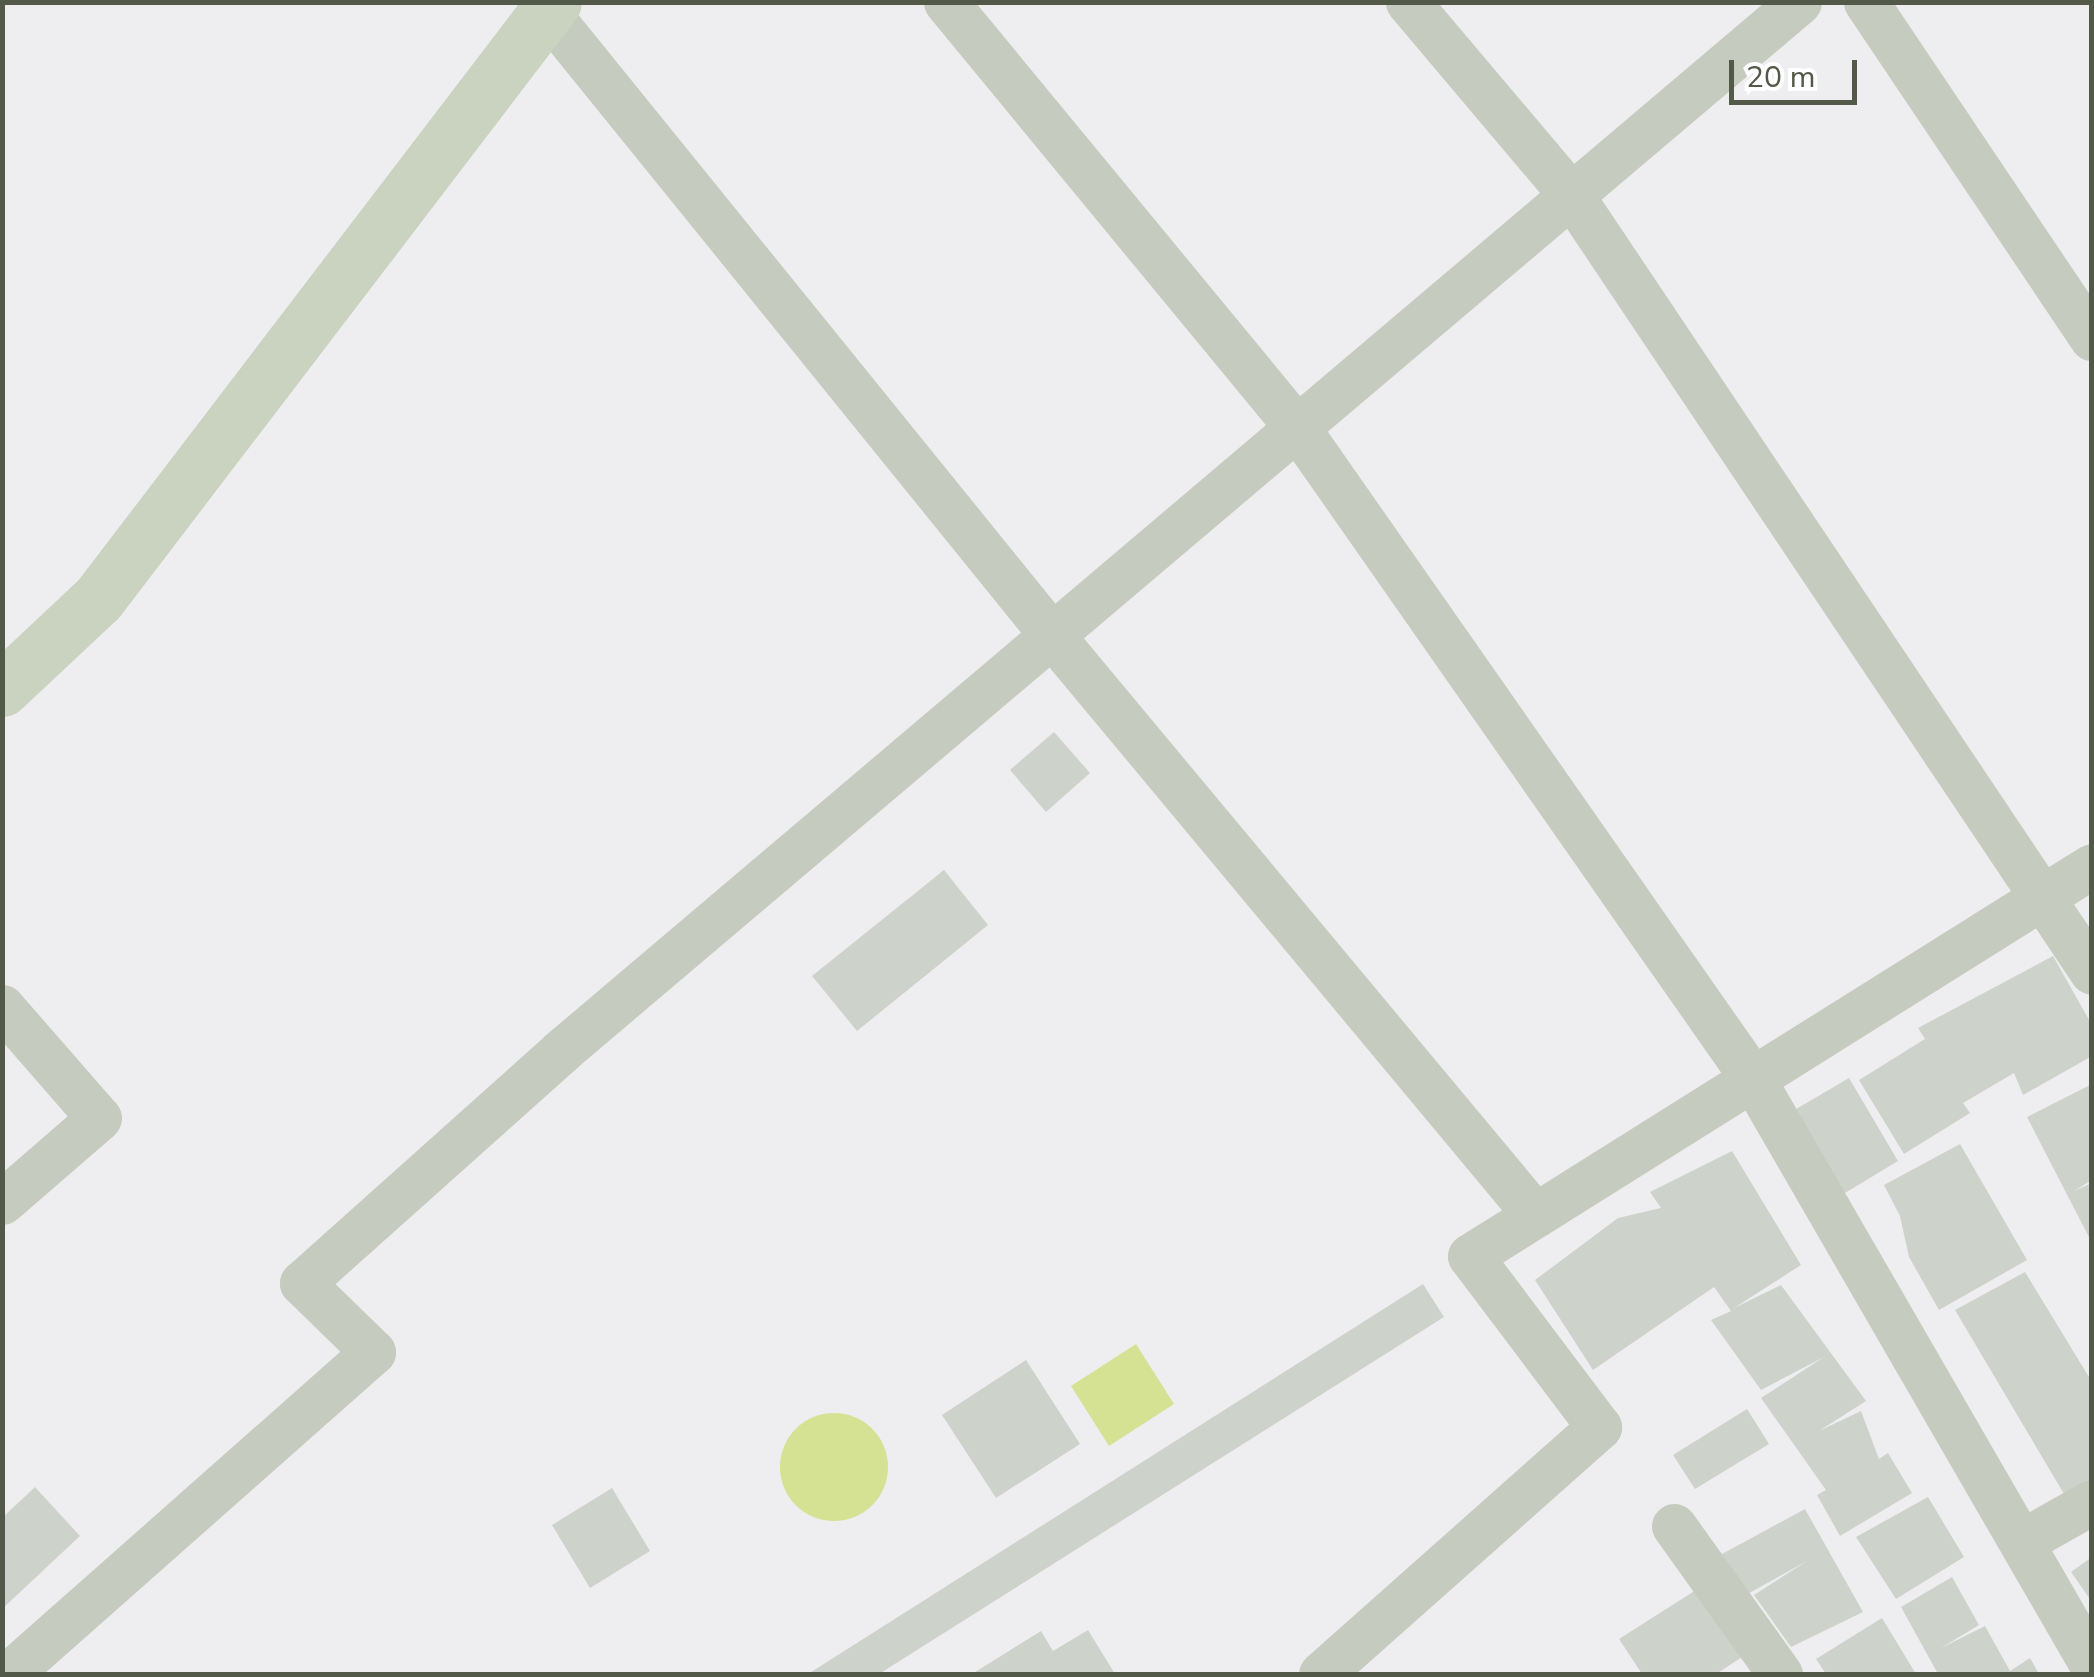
<!DOCTYPE html>
<html>
<head>
<meta charset="utf-8">
<style>
  body { margin:0 }
  #map { position:relative; width:2094px; height:1677px; overflow:hidden; background:#eeeef0; font-family:"Nunito Sans",sans-serif }
  div>[style] { position:absolute }
  .water>* { inset:0; background:#d5e193 }
  .round { border-radius:50% }
  .building>* { inset:0; background:#cdd2cb }
  .street>* { height:45px; margin:-22.5px; padding:0 22.5px; transform-origin:22.5px; border-radius:22.5px; background:#c5cbbe }
  .secondary>* { height:55px; margin:-27.5px; padding:0 27.5px; transform-origin:27.5px; border-radius:27.5px; background:#cad2c0 }
  span { translate:-50% -50%; white-space:nowrap; text-align:center; line-height:1.15; -webkit-text-stroke:10px #fff; paint-order:stroke }
  .frame { position:absolute; inset:0; border:5px solid #525948; pointer-events:none }
  .scale { position:absolute; left:1729px; top:60px; width:128px; height:45px; box-sizing:border-box; border:5px solid #525948; border-top:0; padding-left:12px; font-size:30px; line-height:35px; white-space:nowrap; color:#525948; -webkit-text-stroke:8px #fff; paint-order:stroke }
</style>
</head>
<body>
<div id="map">
  <div class="water">
    <div style="clip-path:polygon(1136px 1344px,1174px 1404px,1109px 1446px,1071px 1386px)"></div>
    <div class="round" style="left:780px;top:1413px;width:108px;height:108px"></div>
  </div>
  <div class="building">
    <div style="clip-path:polygon(1054px 732px,1090px 773px,1046px 812px,1010px 770px)"></div>
    <div style="clip-path:polygon(944px 870px,988px 925px,857px 1031px,812px 976px)"></div>
    <div style="clip-path:polygon(2053px 956px,2092px 1025px,2092px 1056px,2023px 1095px,2014px 1073px,1963px 1103px,1970px 1113px,1904px 1154px,1859px 1080px,1925px 1039px,1918px 1028px)"></div>
    <div style="clip-path:polygon(1849px 1078px,1898px 1161px,1840px 1196px,1791px 1112px)"></div>
    <div style="clip-path:polygon(2092px 1084px,2092px 1180px,2074px 1191px,2092px 1183px,2092px 1243px,2027px 1117px)"></div>
    <div style="clip-path:polygon(1960px 1144px,2027px 1260px,1939px 1310px,1909px 1257px,1900px 1216px,1884px 1185px)"></div>
    <div style="clip-path:polygon(1732px 1151px,1801px 1265px,1734px 1308px,1781px 1285px,1866px 1401px,1819px 1431px,1861px 1411px,1879px 1459px,1888px 1453px,1912px 1493px,1840px 1536px,1817px 1495px,1826px 1490px,1761px 1398px,1824px 1357px,1761px 1390px,1711px 1320px,1731px 1311px,1714px 1287px,1593px 1370px,1535px 1280px,1618px 1218px,1661px 1208px,1650px 1192px)"></div>
    <div style="clip-path:polygon(2025px 1272px,2092px 1382px,2092px 1483px,2067px 1499px,1955px 1310px)"></div>
    <div style="clip-path:polygon(1423px 1284px,1444px 1317px,879px 1674px,808px 1674px)"></div>
    <div style="clip-path:polygon(1026px 1360px,1080px 1444px,996px 1498px,942px 1415px)"></div>
    <div style="clip-path:polygon(1747px 1409px,1769px 1444px,1695px 1489px,1673px 1455px)"></div>
    <div style="clip-path:polygon(35px 1487px,80px 1536px,2px 1609px,2px 1518px)"></div>
    <div style="clip-path:polygon(612px 1488px,650px 1551px,590px 1588px,552px 1525px)"></div>
    <div style="clip-path:polygon(1928px 1497px,1964px 1557px,1896px 1599px,1856px 1537px)"></div>
    <div style="clip-path:polygon(1805px 1509px,1863px 1612px,1791px 1647px,1754px 1595px,1807px 1561px,1744px 1596px,1722px 1554px)"></div>
    <div style="clip-path:polygon(2092px 1557px,2092px 1602px,2071px 1572px)"></div>
    <div style="clip-path:polygon(1952px 1577px,1979px 1625px,1941px 1648px,1985px 1626px,2010px 1671px,2030px 1658px,2039px 1674px,1938px 1674px,1901px 1607px)"></div>
    <div style="clip-path:polygon(1707px 1583px,1750px 1652px,1716px 1674px,1642px 1674px,1619px 1639px)"></div>
    <div style="clip-path:polygon(1882px 1618px,1916px 1674px,1826px 1674px,1816px 1659px)"></div>
    <div style="clip-path:polygon(1088px 1630px,1115px 1674px,972px 1674px,1041px 1631px,1053px 1651px)"></div>
  </div>
  <div class="street">
    <div style="left:539px;top:2px;width:820px;rotate:50.99deg"></div>
    <div style="left:1055px;top:639px;width:750px;rotate:50.19deg"></div>
    <div style="left:946px;top:2px;width:555px;rotate:50.49deg"></div>
    <div style="left:1299px;top:430px;width:792px;rotate:55.03deg"></div>
    <div style="left:1753px;top:1079px;width:677px;rotate:59.95deg"></div>
    <div style="left:1408px;top:2px;width:254px;rotate:49.8deg"></div>
    <div style="left:1572px;top:196px;width:934px;rotate:56.17deg"></div>
    <div style="left:1866px;top:2px;width:405px;rotate:56.1deg"></div>
    <div style="left:2px;top:1007px;width:147px;rotate:48.9deg"></div>
    <div style="left:99px;top:1118px;width:128px;rotate:139.1deg"></div>
    <div style="left:1674px;top:1526px;width:182px;rotate:54.4deg"></div>
    <div style="left:2023px;top:1541px;width:79px;rotate:-29.5deg"></div>
    <div style="left:9px;top:1674px;width:486px;rotate:-41.5deg"></div>
    <div style="left:373px;top:1352px;width:99px;rotate:-135.8deg"></div>
    <div style="left:302px;top:1283px;width:346px;rotate:-41.8deg"></div>
    <div style="left:560px;top:1052px;width:1624px;rotate:-40.28deg"></div>
    <div style="left:1321px;top:1674px;width:372px;rotate:-41.6deg"></div>
    <div style="left:1599px;top:1427px;width:214px;rotate:-127deg"></div>
    <div style="left:1470px;top:1256px;width:734px;rotate:-32.09deg"></div>
  </div>
  <div class="secondary">
    <div style="left:2px;top:689px;width:132px;rotate:-43.2deg"></div>
    <div style="left:98px;top:599px;width:751px;rotate:-52.63deg"></div>
  </div>
  <div class="frame"></div>
  <div class="scale">20 m</div>
</div>
</body>
</html>
